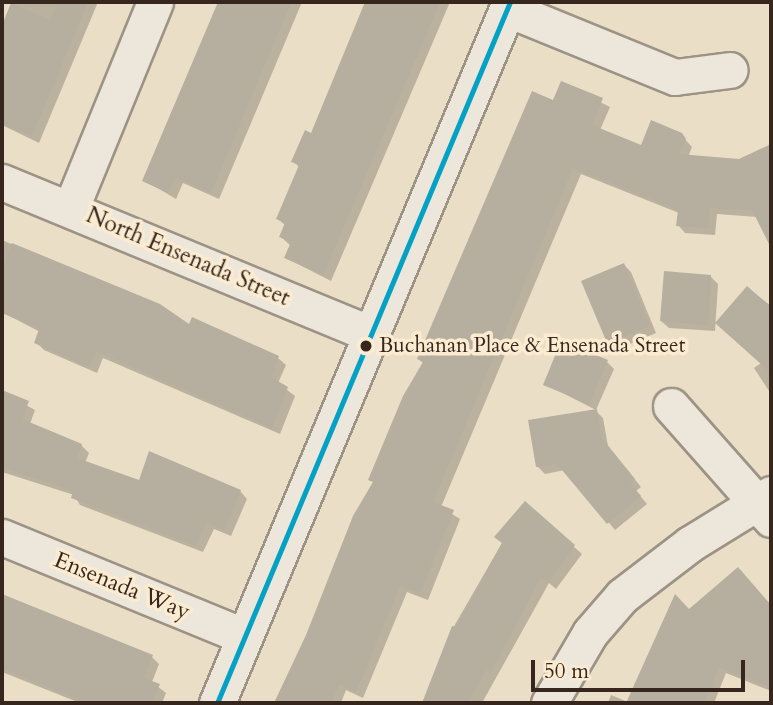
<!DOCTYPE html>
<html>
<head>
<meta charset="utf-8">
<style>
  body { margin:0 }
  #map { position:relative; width:773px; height:705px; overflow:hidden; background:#eadec7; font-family:Cardo,serif }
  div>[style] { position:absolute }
  .shadow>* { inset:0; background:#0003 }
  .building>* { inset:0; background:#b6ae9e }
  .roads { filter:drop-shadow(2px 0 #9c9385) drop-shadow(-2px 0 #9c9385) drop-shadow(0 2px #9c9385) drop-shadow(0 -2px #9c9385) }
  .street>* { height:35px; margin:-17.5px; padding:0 17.5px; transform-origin:17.5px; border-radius:17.5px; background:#ede6db }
  .bus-1>* { height:5px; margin:-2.5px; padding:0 2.5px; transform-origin:2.5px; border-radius:2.5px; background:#03a2c5 }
  .dots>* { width:19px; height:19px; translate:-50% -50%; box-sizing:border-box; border:4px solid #fbecd1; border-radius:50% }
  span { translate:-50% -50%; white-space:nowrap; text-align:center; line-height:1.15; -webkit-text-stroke:7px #fbecd1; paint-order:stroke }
  .bus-label { font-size:21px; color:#36261e }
  .left { translate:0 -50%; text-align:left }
  .street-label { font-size:23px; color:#36261e }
  .frame { position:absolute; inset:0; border:4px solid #36261e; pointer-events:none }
  .scale { position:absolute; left:531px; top:660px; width:214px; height:32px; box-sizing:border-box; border:4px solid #36261e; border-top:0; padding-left:9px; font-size:21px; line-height:24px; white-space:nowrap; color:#36261e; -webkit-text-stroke:5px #fbecd1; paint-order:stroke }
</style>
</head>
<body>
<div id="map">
  <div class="shadow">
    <div style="clip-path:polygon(14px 2px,98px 2px,39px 143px,2px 125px,2px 33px)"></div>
    <div style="clip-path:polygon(221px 2px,302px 2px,219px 199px,183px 183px,176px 199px,144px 180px)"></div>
    <div style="clip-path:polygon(368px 2px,450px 2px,331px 281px,286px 258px,291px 246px,281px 237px,286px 226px,278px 219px,300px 168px,293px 161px,312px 135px)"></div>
    <div style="clip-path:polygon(562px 83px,610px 107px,600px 130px,642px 147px,681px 135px,692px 147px,688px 157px,740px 161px,771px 146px,771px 232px,757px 217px,717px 214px,715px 235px,685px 233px,678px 225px,679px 213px,581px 174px,441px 507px,460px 519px,428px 600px,407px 592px,363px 698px,346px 690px,341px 703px,278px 703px,424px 364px,419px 359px)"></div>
    <div style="clip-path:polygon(2px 240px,159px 306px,189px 327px,278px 358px,286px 365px,278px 383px,295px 396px,280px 434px,103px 358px,97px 373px,44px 350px,36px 342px,40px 332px,4px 313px,8px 303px,2px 300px)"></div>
    <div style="clip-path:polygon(624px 265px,631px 272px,656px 333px,616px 350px,584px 282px)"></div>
    <div style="clip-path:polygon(710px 276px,718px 284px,715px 331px,669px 328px,661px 321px)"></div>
    <div style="clip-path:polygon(748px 288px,771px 306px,771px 394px,754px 368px,761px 363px)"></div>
    <div style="clip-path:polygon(607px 362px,614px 369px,596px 410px,545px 384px)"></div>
    <div style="clip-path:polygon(2px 392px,35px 410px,30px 424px,81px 445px,89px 453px,85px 463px,140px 483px,240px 491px,247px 499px,231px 536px,214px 529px,203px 552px,80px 505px,74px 495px,2px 472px)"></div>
    <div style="clip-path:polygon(596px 411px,603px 418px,608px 446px,641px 487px,636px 491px,647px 504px,615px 530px,565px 470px,545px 474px,537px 466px)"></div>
    <div style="clip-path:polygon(525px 503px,582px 554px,556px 589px,549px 583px,482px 703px,424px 703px,453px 628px)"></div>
    <div style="clip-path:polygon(745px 576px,771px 606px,771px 691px,726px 673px,714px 703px,608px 703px,611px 695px,628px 702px,689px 611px)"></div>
    <div style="clip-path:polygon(2px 595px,152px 657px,159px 664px,152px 682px,166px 693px,162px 703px,80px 703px,2px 672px)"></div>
  </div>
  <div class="building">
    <div style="clip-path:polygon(58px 2px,88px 2px,32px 136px,2px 124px,2px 25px,11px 3px,50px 20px)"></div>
    <div style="clip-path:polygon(218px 2px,291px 2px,211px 193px,175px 177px,168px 193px,142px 181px)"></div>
    <div style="clip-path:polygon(365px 2px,440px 2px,323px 275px,284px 258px,291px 242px,279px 237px,285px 223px,276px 219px,299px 165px,291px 162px,305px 130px,311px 133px)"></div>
    <div style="clip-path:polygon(561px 81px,603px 98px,592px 125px,641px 145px,651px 120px,682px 133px,686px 139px,679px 154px,739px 159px,771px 144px,771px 248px,752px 210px,710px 208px,708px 228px,676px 226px,678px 210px,573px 168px,433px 502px,454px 510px,420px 593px,400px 586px,356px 692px,339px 684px,331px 703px,274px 703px,306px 635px,353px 516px,373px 482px,368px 480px,403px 396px,423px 362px,417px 359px,532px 91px,553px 100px)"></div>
    <div style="clip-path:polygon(12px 243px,160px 304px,189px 324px,192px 317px,279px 356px,271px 377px,288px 387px,272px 428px,96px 351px,89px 367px,34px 343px,39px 329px,2px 313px,2px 269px)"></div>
    <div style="clip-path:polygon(624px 263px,650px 326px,607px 343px,581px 281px)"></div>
    <div style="clip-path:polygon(664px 271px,711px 275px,708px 325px,660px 321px)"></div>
    <div style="clip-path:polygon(747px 286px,771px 307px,771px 373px,715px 323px)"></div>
    <div style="clip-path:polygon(561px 341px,608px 360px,589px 404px,543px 385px)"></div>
    <div style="clip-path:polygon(2px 390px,29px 401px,22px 419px,82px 444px,77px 458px,139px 480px,149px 451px,241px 490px,224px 530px,206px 522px,196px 546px,71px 498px,73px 491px,2px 467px)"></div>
    <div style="clip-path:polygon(597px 409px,601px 437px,635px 479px,630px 483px,641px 496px,607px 524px,557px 464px,536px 467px,528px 420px)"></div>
    <div style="clip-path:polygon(525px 501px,575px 545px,548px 583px,541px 577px,491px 672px,486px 670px,468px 703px,422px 703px,452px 626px,456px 627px,502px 543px,494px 537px)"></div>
    <div style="clip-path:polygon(738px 567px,771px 605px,771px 688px,719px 667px,704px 703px,626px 703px,675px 594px,689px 609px)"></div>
    <div style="clip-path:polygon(2px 594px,153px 655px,144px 678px,160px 684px,152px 703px,86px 703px,2px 668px)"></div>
  </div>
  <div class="roads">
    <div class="street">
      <div style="left:508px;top:9px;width:180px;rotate:22.2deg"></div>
      <div style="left:675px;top:77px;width:55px;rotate:-7.3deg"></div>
      <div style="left:2px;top:182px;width:401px;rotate:22.4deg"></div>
      <div style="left:71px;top:208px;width:222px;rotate:-67.8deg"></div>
      <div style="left:671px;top:406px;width:151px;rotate:48.5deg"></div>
      <div style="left:2px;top:537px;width:261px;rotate:22.3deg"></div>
      <div style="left:217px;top:703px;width:760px;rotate:-67.32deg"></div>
      <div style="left:549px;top:703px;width:81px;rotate:-59.6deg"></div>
      <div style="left:590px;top:633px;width:49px;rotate:-49.1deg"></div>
      <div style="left:622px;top:596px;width:86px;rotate:-37.4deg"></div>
      <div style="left:690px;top:544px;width:95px;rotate:-31.7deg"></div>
    </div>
  </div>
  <div class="bus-1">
    <div style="left:217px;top:703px;width:760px;rotate:-67.32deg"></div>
  </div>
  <div class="dots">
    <div style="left:366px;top:346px;background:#36261e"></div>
  </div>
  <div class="bus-label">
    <span class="left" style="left:379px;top:346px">Buchanan Place &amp; Ensenada Street</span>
  </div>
  <div class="street-label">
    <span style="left:188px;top:257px;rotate:23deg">North Ensenada Street</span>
    <span style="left:122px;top:586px;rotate:22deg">Ensenada Way</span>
  </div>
  <div class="frame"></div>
  <div class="scale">50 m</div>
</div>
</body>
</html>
